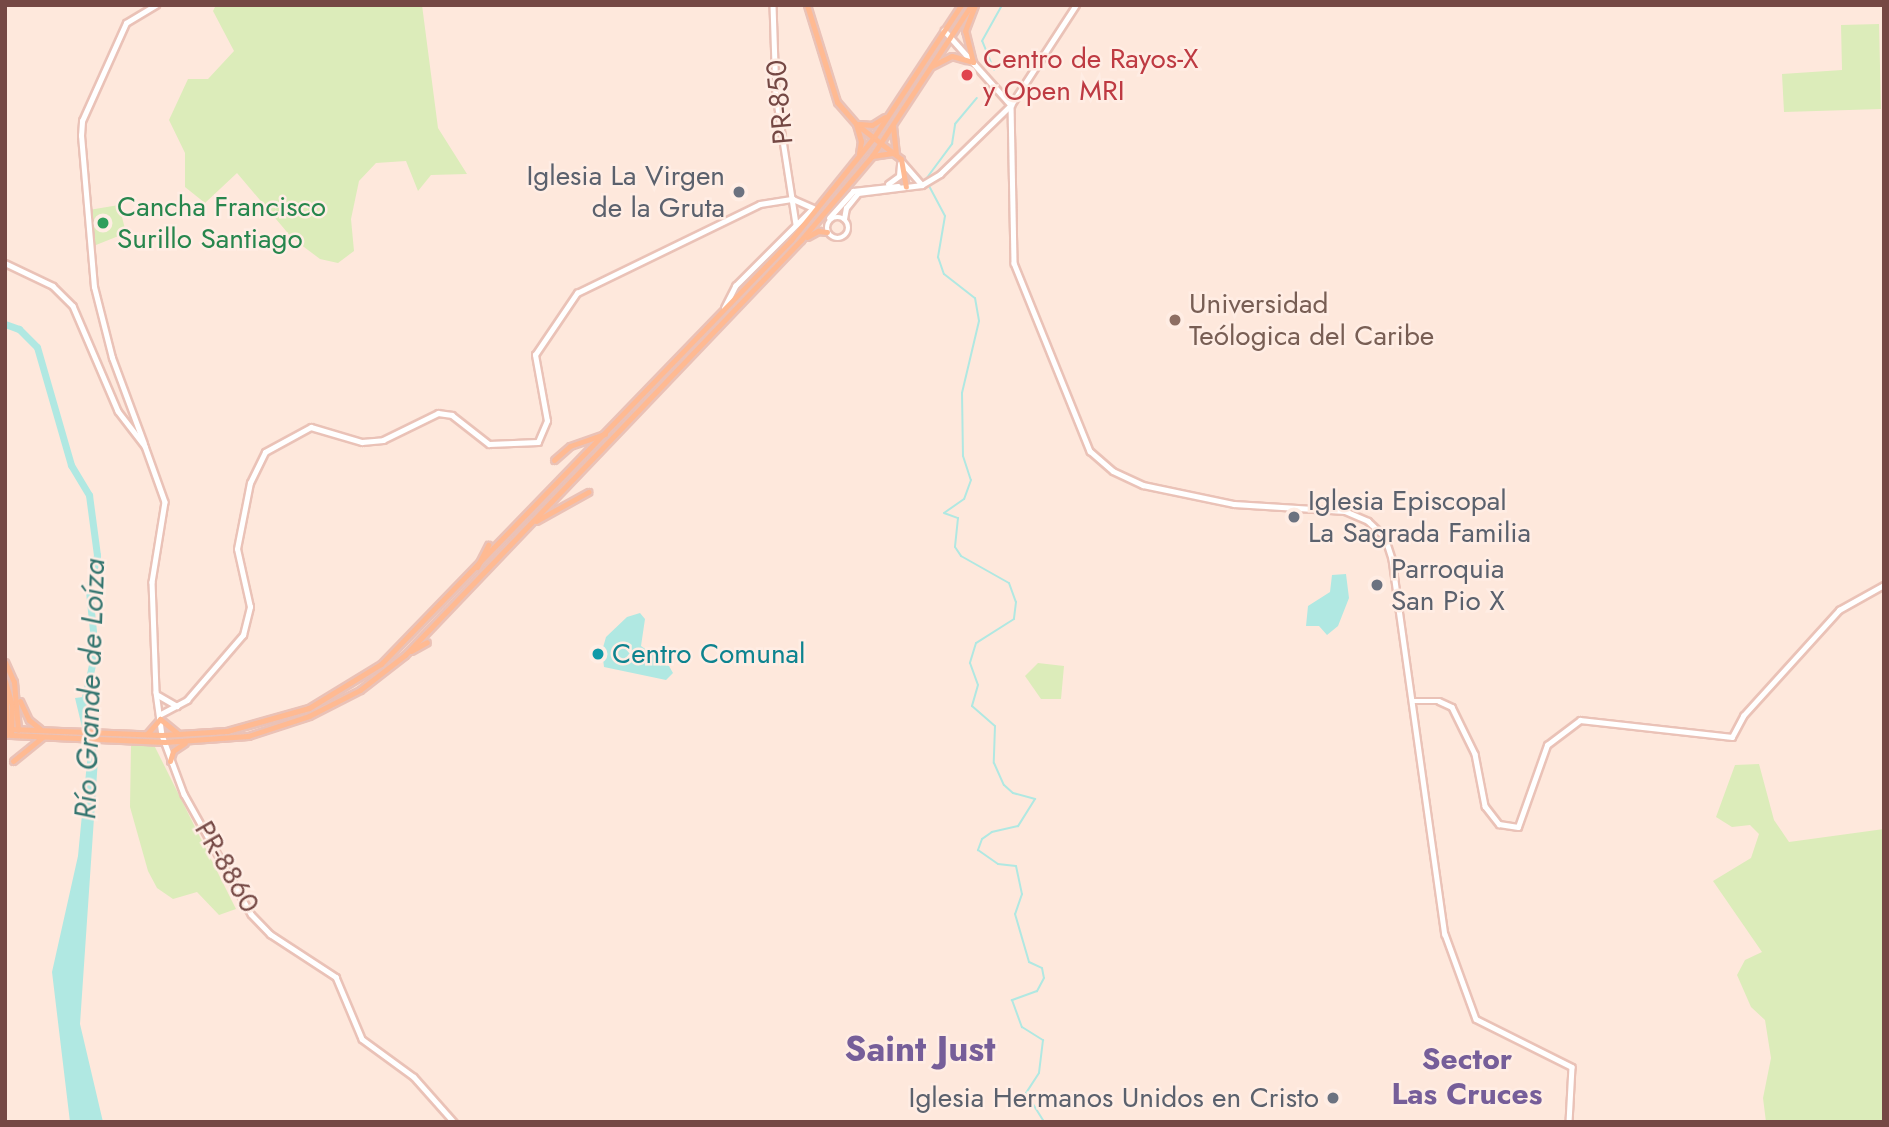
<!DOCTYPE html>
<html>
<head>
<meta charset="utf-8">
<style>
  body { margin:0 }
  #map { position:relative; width:1889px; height:1127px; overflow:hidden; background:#fee8dc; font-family:Jost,sans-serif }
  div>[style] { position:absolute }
  .green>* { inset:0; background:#dcecba }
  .water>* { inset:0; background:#b0e8e2 }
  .stream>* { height:2px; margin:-1px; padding:0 1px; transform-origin:1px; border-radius:1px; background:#b0e8e2 }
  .river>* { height:7px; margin:-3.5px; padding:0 3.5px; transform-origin:3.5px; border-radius:3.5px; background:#b0e8e2 }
  .roads { filter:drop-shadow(2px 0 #eac2b7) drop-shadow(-2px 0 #eac2b7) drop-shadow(0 2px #eac2b7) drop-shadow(0 -2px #eac2b7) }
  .secondary>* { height:4.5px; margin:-2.25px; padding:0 2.25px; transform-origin:2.25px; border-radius:2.25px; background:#fff }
  .secondary>.ring { margin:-2.25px; padding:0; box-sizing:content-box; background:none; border:4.5px solid #fff; border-radius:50% }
  .primary>* { height:5px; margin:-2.5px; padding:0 2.5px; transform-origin:2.5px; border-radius:2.5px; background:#ffba92 }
  .dots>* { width:19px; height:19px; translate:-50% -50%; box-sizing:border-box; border:4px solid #ffede4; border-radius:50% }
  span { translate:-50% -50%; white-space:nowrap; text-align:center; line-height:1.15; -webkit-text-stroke:5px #ffede4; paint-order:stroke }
  .health-label { font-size:28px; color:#be3a42 }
  .left { translate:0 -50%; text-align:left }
  .street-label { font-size:28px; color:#754844 }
  .worship-label { font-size:28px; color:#5b616d }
  .right { translate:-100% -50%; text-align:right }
  .leisure-label { font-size:28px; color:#27864d }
  .education-label { font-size:28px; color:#785e54 }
  .culture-label { font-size:28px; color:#0d838f }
  .water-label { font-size:30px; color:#34756f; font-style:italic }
  .neighbourhood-label { font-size:30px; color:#765e99; font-weight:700 }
  .district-label { font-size:35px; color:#765e99; font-weight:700 }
  .frame { position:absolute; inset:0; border:7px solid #754844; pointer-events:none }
</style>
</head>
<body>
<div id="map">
  <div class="green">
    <div style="clip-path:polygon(216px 5px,422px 5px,438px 128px,467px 174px,431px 175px,418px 191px,406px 161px,376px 163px,359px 181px,351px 219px,354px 251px,338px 263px,320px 259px,292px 238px,237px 173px,205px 203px,185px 187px,185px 153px,169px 120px,188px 79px,208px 79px,234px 51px,213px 11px)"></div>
    <div style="clip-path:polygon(1879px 24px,1881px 109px,1784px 112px,1782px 74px,1842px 70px,1841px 25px)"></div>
    <div style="clip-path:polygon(119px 205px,126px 233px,91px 247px,89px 210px)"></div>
    <div style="clip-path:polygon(1038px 663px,1064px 666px,1061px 699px,1041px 699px,1025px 676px)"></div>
    <div style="clip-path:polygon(131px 745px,154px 745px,236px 909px,219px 915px,197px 892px,173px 899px,157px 888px,148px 871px,130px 807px)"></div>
    <div style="clip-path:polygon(1759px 764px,1774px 820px,1789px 842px,1884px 829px,1884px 1122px,1766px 1122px,1763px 1098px,1771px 1058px,1765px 1020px,1751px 1007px,1737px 975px,1745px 960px,1762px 952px,1713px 881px,1751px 858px,1759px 834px,1750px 825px,1732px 827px,1716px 817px,1735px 765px)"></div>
  </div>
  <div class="water">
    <div style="clip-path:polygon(1346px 574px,1349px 598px,1338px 626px,1327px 635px,1319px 626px,1306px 626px,1308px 606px,1330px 592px,1332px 575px)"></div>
    <div style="clip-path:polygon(640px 613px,645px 619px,641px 646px,669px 666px,673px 673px,666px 680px,604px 667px,602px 651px,606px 637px,627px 617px)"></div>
    <div style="clip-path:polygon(83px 697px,98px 759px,80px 1024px,103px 1122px,70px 1122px,52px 972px,78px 856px,88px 752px,75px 698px)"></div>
  </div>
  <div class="stream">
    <div style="left:994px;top:70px;width:31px;rotate:-112deg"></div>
    <div style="left:982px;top:41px;width:41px;rotate:-60.9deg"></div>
    <div style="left:926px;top:179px;width:44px;rotate:-53.4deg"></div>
    <div style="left:952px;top:144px;width:20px;rotate:-81deg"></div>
    <div style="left:955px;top:124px;width:34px;rotate:-50deg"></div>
    <div style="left:928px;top:184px;width:36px;rotate:62deg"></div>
    <div style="left:945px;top:216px;width:42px;rotate:99.7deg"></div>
    <div style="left:938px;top:257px;width:18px;rotate:71deg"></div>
    <div style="left:944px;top:274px;width:39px;rotate:38deg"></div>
    <div style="left:975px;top:298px;width:23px;rotate:80deg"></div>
    <div style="left:979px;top:321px;width:74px;rotate:103.3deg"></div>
    <div style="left:962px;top:393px;width:63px;rotate:89.1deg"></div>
    <div style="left:963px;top:456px;width:25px;rotate:72deg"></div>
    <div style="left:971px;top:480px;width:20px;rotate:110deg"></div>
    <div style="left:964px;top:499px;width:24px;rotate:145deg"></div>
    <div style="left:944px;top:513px;width:15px;rotate:20deg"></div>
    <div style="left:958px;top:518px;width:29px;rotate:96deg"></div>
    <div style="left:955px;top:547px;width:11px;rotate:56deg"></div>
    <div style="left:961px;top:556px;width:55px;rotate:29.4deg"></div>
    <div style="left:1009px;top:583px;width:20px;rotate:70deg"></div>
    <div style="left:1016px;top:602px;width:17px;rotate:97deg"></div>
    <div style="left:1014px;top:619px;width:45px;rotate:147.7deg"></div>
    <div style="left:976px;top:643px;width:21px;rotate:107deg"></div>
    <div style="left:970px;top:663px;width:23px;rotate:70deg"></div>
    <div style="left:978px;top:685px;width:22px;rotate:106deg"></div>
    <div style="left:972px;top:706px;width:30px;rotate:41deg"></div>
    <div style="left:995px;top:726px;width:37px;rotate:92deg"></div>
    <div style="left:994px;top:763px;width:24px;rotate:66deg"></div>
    <div style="left:1004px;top:785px;width:12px;rotate:42deg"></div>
    <div style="left:1013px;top:793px;width:23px;rotate:15deg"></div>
    <div style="left:1035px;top:799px;width:32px;rotate:122deg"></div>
    <div style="left:1018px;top:826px;width:27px;rotate:167deg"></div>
    <div style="left:992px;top:832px;width:12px;rotate:145deg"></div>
    <div style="left:982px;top:839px;width:12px;rotate:110deg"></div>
    <div style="left:978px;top:850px;width:24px;rotate:35deg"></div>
    <div style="left:998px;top:864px;width:18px;rotate:6deg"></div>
    <div style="left:1016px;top:866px;width:29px;rotate:78deg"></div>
    <div style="left:1022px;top:894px;width:21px;rotate:109deg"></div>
    <div style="left:1015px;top:914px;width:50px;rotate:73.7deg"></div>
    <div style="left:1029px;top:962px;width:14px;rotate:25deg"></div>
    <div style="left:1042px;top:968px;width:10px;rotate:79deg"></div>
    <div style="left:1044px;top:978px;width:15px;rotate:118deg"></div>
    <div style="left:1037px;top:991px;width:27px;rotate:160deg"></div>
    <div style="left:1012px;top:1000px;width:29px;rotate:70deg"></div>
    <div style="left:1022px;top:1027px;width:25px;rotate:32deg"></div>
    <div style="left:1043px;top:1040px;width:33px;rotate:97deg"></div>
    <div style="left:1039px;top:1073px;width:24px;rotate:123deg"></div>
    <div style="left:1026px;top:1093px;width:34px;rotate:58deg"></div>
  </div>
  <div class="river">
    <div style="left:5px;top:324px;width:15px;rotate:20deg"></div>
    <div style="left:19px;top:329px;width:25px;rotate:45deg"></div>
    <div style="left:37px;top:347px;width:123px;rotate:73.9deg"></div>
    <div style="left:71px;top:465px;width:35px;rotate:59deg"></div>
    <div style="left:89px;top:495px;width:61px;rotate:82.4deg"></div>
    <div style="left:97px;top:555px;width:37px;rotate:103deg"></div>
    <div style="left:89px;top:591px;width:60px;rotate:84.3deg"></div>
    <div style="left:95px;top:651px;width:56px;rotate:102.3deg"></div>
  </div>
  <div class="roads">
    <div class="secondary">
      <div style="left:773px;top:5px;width:90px;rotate:88.1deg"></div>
      <div style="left:776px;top:95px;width:131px;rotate:81.2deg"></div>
      <div style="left:944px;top:30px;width:101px;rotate:48.2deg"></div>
      <div style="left:1011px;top:105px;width:158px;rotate:88.9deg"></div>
      <div style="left:1014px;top:263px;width:203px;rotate:68deg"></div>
      <div style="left:1090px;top:451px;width:30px;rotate:41deg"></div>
      <div style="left:1113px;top:471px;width:33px;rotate:25deg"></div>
      <div style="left:1143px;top:485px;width:93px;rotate:11.8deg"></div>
      <div style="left:1234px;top:504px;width:111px;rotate:3.6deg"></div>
      <div style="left:1345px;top:511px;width:25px;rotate:23deg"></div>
      <div style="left:1368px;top:521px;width:23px;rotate:43deg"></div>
      <div style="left:1385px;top:537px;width:23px;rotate:72deg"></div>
      <div style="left:1392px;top:559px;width:379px;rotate:82deg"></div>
      <div style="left:1445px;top:934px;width:90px;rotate:70deg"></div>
      <div style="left:1476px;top:1019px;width:107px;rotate:26.6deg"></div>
      <div style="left:1572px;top:1067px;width:55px;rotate:93.1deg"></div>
      <div style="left:903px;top:163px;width:29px;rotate:49deg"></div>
      <div style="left:888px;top:184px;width:14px;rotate:-36deg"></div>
      <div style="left:899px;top:176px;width:12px;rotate:-85deg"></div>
      <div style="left:793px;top:199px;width:22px;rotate:24deg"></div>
      <div class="ring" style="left:827px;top:217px;width:17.5px;height:17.5px"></div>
      <div style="left:829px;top:218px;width:36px;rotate:-48deg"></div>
      <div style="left:853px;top:191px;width:45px;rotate:-6.3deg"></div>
      <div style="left:844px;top:219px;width:11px;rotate:-80deg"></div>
      <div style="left:846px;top:208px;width:19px;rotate:-51deg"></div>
      <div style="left:858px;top:193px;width:64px;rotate:-7.1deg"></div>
      <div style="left:922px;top:185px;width:21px;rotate:-31deg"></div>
      <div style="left:940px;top:174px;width:99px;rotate:-44.2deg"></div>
      <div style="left:1011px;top:105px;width:119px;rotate:-57deg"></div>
      <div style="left:5px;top:263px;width:53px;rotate:25.6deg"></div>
      <div style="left:53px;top:286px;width:28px;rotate:45deg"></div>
      <div style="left:73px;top:306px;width:114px;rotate:66.8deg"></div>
      <div style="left:118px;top:411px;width:44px;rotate:52.4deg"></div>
      <div style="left:145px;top:446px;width:59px;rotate:70.3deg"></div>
      <div style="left:165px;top:502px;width:81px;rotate:99.2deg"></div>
      <div style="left:152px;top:582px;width:110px;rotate:87.9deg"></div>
      <div style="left:156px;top:692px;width:43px;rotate:82.1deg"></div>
      <div style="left:162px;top:735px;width:63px;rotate:69.6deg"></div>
      <div style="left:184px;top:794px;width:137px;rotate:60.8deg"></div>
      <div style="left:251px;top:914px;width:28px;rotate:46deg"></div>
      <div style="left:270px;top:934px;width:79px;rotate:33.1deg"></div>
      <div style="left:336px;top:977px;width:67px;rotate:67.2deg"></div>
      <div style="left:362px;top:1039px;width:64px;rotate:36.2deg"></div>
      <div style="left:414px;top:1077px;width:60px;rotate:48.4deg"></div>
      <div style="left:724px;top:308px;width:25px;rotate:-63deg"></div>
      <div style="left:735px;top:286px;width:107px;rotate:-45deg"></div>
      <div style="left:144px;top:444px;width:92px;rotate:-110.4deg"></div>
      <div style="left:112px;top:358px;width:73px;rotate:-104.2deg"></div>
      <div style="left:94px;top:287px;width:152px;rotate:-94.9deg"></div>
      <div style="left:81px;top:136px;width:15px;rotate:-86deg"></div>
      <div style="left:82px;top:121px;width:107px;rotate:-65.8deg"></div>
      <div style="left:126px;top:23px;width:35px;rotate:-31deg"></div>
      <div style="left:158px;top:695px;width:22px;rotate:30deg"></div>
      <div style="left:1412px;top:701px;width:27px"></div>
      <div style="left:1439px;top:701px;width:14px;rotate:25deg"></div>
      <div style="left:1452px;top:707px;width:52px;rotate:63.9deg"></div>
      <div style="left:1475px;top:754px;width:53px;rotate:79.1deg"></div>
      <div style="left:1485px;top:806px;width:23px;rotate:52deg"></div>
      <div style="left:1499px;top:824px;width:19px;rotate:9deg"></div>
      <div style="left:1518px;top:827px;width:87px;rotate:-70.5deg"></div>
      <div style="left:1547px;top:745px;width:41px;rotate:-37.1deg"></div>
      <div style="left:1580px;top:720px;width:153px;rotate:6.4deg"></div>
      <div style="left:1732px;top:737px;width:24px;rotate:-62deg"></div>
      <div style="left:1743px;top:716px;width:143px;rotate:-47.8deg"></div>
      <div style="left:1839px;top:610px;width:51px;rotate:-29.1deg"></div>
      <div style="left:159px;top:715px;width:32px;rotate:-28deg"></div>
      <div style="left:187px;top:700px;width:86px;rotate:-49.3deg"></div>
      <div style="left:243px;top:635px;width:29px;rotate:-76deg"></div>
      <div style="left:250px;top:607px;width:59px;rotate:-102.6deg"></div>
      <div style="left:237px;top:549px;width:67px;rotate:-78.9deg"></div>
      <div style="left:250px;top:483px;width:34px;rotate:-64deg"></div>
      <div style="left:265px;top:452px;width:52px;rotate:-28.5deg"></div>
      <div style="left:311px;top:427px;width:53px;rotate:16.4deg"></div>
      <div style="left:362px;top:442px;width:21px;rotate:-5deg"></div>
      <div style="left:383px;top:440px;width:61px;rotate:-26.1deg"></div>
      <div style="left:438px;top:413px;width:14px;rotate:8deg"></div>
      <div style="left:452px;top:415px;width:47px;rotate:38.1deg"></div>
      <div style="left:489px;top:444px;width:49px;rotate:-2.3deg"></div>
      <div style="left:538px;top:442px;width:23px;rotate:-67deg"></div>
      <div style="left:547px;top:421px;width:67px;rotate:-100.3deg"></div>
      <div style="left:535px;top:355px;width:75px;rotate:-55.9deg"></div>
      <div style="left:577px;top:293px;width:203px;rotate:-25.9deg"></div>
      <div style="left:760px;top:204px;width:33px;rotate:-9deg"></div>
    </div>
    <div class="primary">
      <div style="left:807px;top:5px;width:102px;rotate:72.8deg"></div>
      <div style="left:837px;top:102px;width:29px;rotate:49deg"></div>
      <div style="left:856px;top:124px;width:57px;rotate:37.9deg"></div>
      <div style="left:901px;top:159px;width:28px;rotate:80deg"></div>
      <div style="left:973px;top:62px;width:32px;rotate:-104deg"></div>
      <div style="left:965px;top:31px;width:28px;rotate:-69deg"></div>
      <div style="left:932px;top:66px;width:22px;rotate:-27deg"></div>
      <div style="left:952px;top:56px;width:22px;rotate:16deg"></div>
      <div style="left:856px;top:124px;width:18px;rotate:74deg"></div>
      <div style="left:861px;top:141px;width:13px;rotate:99deg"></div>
      <div style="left:859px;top:124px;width:13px;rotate:4deg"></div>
      <div style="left:872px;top:125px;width:15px;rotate:-32deg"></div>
      <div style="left:893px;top:126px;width:27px;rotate:84deg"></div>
      <div style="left:872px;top:156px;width:21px;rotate:-8deg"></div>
      <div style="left:807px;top:237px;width:13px;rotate:-29deg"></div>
      <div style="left:818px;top:231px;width:9px;rotate:6deg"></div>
      <div style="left:554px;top:460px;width:21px;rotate:-41deg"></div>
      <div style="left:570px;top:446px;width:37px;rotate:-19deg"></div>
      <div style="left:536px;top:521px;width:60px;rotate:-29.1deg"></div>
      <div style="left:477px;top:567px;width:25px;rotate:-63deg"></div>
      <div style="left:411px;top:651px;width:18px;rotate:-29deg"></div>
      <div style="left:5px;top:662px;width:22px;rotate:66deg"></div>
      <div style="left:14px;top:682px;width:48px;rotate:85.2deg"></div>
      <div style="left:5px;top:681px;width:26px;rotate:74deg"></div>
      <div style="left:12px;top:706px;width:29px;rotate:92deg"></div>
      <div style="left:11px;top:735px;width:154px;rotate:2.6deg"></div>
      <div style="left:165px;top:742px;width:83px;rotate:-4.1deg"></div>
      <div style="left:248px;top:736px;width:64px;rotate:-18.2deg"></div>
      <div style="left:309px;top:716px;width:57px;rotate:-27deg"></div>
      <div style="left:360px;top:690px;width:57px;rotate:-37.9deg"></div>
      <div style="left:405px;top:655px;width:574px;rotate:-46.34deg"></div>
      <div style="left:801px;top:240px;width:110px;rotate:-49.8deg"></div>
      <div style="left:872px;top:156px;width:181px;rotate:-56.7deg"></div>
      <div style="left:6px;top:692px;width:43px;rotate:88.7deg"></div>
      <div style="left:20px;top:701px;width:21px;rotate:65deg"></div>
      <div style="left:29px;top:720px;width:14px;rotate:39deg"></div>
      <div style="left:11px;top:729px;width:151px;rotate:2.3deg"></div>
      <div style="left:162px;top:735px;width:65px;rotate:-3.5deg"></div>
      <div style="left:227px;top:731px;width:85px;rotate:-15.7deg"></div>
      <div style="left:309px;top:708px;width:84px;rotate:-31.4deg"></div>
      <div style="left:381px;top:664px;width:590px;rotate:-45.96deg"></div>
      <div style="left:791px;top:240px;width:132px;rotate:-51.1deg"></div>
      <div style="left:874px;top:137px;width:158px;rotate:-56.6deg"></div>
      <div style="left:147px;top:734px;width:20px;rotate:-49deg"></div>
      <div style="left:160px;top:719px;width:22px;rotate:39deg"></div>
      <div style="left:13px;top:761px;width:38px;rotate:-39deg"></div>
      <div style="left:170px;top:761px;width:10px;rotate:-73deg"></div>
      <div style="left:173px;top:751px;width:14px;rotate:-34deg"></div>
    </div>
  </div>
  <div class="dots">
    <div style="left:967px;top:75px;background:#e0444e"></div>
    <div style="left:739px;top:192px;background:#6b7280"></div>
    <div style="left:103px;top:223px;background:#2e9e5b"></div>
    <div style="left:1175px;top:320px;background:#8d6e63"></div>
    <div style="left:1294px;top:517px;background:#6b7280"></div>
    <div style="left:1377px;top:585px;background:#6b7280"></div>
    <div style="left:598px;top:654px;background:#0f9aa8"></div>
    <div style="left:1333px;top:1098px;background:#6b7280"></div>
  </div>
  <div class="health-label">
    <span class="left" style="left:983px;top:75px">Centro de Rayos-X<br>y Open MRI</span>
  </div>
  <div class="street-label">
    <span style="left:780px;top:102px;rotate:-95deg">PR-850</span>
    <span style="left:227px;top:867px;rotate:60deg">PR-8860</span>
  </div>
  <div class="worship-label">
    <span class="right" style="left:725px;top:192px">Iglesia La Virgen<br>de la Gruta</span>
    <span class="left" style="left:1308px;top:517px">Iglesia Episcopal<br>La Sagrada Familia</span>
    <span class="left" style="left:1391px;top:585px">Parroquia<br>San Pio X</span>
    <span class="right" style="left:1319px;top:1098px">Iglesia Hermanos Unidos en Cristo</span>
  </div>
  <div class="leisure-label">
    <span class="left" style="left:117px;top:223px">Cancha Francisco<br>Surillo Santiago</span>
  </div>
  <div class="education-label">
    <span class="left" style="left:1189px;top:320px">Universidad<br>Teólogica del Caribe</span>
  </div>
  <div class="culture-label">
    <span class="left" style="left:612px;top:654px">Centro Comunal</span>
  </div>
  <div class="water-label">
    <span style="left:90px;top:689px;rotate:-88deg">Río Grande de Loíza</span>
  </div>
  <div class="neighbourhood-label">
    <span style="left:1467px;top:1076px">Sector<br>Las Cruces</span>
  </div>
  <div class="district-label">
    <span style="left:920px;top:1049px">Saint Just</span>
  </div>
  <div class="frame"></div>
</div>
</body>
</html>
